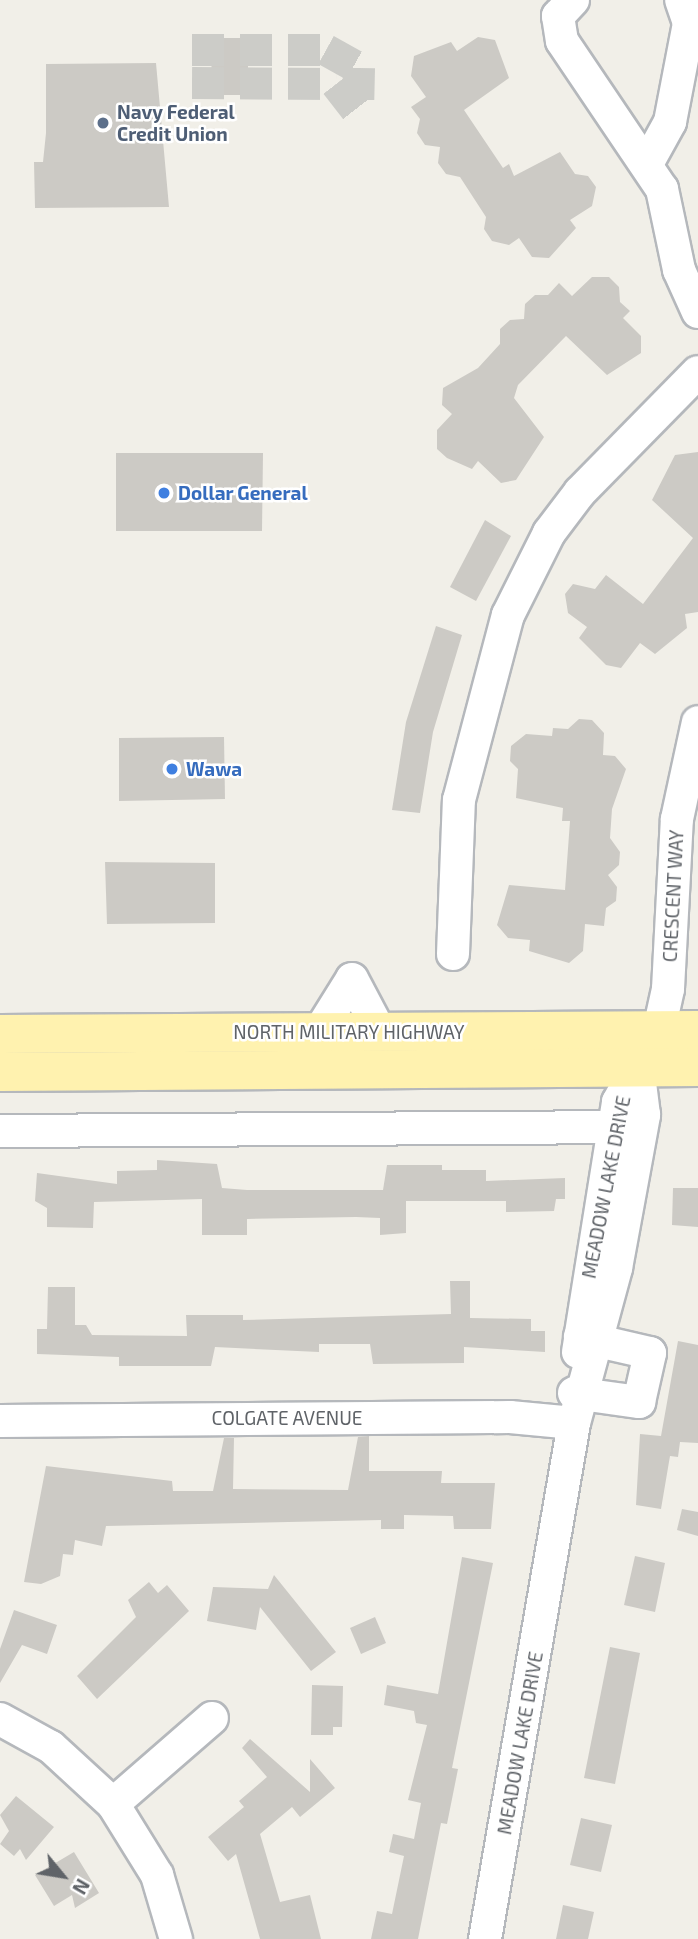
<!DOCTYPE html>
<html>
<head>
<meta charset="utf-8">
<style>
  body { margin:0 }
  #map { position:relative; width:698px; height:1939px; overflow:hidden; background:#f1efe8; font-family:"Exo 2",sans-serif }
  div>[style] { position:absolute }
  .building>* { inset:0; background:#cccac5 }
  .minor-tunnel>* { height:32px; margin-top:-16px; transform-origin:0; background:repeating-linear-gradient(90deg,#ccccc8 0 32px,transparent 0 48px) }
  .roads { filter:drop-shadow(2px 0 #b5b8bc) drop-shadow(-2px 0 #b5b8bc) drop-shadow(0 2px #b5b8bc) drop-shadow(0 -2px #b5b8bc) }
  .minor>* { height:32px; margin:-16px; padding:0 16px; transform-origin:16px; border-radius:16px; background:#fff }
  .major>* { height:38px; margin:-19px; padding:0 19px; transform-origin:19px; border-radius:19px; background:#fff2af }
  .dots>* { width:19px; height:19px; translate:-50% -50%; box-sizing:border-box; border:4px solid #fff; border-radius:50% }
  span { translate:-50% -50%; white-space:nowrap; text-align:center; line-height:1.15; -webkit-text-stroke:5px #fff; paint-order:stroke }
  .service-label { font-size:19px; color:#4e5e75; font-weight:700 }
  .left { translate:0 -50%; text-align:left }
  .shop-label { font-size:19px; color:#366cbe; font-weight:700 }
  .street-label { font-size:19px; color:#5f6368 }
  .north { position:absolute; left:28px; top:1841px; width:70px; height:70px; -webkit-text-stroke:5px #fff; paint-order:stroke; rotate:120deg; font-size:19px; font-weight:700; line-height:28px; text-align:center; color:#5f6368 }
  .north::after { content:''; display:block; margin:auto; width:24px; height:32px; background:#5f6368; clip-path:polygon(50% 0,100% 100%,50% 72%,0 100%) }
</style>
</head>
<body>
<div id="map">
  <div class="building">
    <div style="clip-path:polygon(478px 37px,495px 40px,509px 78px,464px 110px,503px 168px,509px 164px,514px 176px,560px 152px,575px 174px,588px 176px,596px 187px,592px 206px,570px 220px,576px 228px,549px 258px,532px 257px,519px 238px,509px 245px,492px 241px,484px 229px,486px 217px,460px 177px,446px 174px,438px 163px,440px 147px,425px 145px,417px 133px,420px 119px,411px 107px,426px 97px,411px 76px,414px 56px,451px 42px,457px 51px)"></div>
    <div style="clip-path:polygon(211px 38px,248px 38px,248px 95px,212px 95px)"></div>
    <div style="clip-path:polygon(156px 63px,169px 207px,35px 208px,34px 162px,43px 162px,46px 133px,46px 64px)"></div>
    <div style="clip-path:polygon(592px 277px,609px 277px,619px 287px,620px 302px,630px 311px,623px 318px,641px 336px,641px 353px,607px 375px,566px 336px,518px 385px,514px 398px,544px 437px,516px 480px,501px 483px,478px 461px,472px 469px,447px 458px,437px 449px,437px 430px,452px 414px,442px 405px,443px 388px,478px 368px,500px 344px,500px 329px,510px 320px,524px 319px,525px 304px,535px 295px,548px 295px,559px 283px,572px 296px)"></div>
    <div style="clip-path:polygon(698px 452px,698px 612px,685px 614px,687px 628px,655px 654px,640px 643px,621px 668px,606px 665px,579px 638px,587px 627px,568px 613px,565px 594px,573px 584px,595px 589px,606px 575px,643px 604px,693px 538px,652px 500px,675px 455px)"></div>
    <div style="clip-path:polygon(116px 453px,263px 453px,262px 531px,116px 531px)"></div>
    <div style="clip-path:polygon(485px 520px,511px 536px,476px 601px,450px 587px)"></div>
    <div style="clip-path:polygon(436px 626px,462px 635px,433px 732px,420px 813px,392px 810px,406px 722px)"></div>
    <div style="clip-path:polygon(579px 719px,592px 720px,604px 733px,603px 755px,615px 756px,626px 769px,612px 809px,610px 838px,620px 852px,619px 865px,608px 875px,617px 887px,616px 901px,606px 908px,604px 926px,585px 924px,583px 951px,569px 963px,529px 951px,530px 940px,508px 938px,497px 925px,509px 885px,565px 890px,570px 821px,562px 821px,563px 808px,516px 798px,518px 769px,510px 761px,511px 746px,526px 734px,552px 736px,553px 728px,568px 729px)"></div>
    <div style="clip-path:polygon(224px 737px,225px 799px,119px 801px,119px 738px)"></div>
    <div style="clip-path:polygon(105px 862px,215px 863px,215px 923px,107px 924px)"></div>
    <div style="clip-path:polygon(157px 1160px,217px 1164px,222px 1188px,247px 1190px,383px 1190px,387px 1165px,442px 1165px,442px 1170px,486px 1170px,486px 1181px,565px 1178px,565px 1199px,556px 1199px,554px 1211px,506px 1212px,506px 1201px,406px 1201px,406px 1233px,380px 1235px,380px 1218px,356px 1217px,247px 1219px,247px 1235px,202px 1235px,202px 1199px,94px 1202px,93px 1228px,47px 1227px,47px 1208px,35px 1201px,37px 1173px,117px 1184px,117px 1171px,157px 1170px)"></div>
    <div style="clip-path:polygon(673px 1188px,698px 1188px,698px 1227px,672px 1225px)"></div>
    <div style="clip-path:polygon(450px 1281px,470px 1281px,470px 1318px,531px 1319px,531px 1331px,545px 1331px,545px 1352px,464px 1347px,464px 1363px,373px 1364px,370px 1344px,319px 1344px,319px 1352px,215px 1347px,211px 1366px,119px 1366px,119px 1357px,37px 1354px,37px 1329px,47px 1329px,48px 1287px,75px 1287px,75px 1325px,86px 1325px,92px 1335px,187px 1336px,186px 1315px,243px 1315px,243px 1320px,451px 1314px)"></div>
    <div style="clip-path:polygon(678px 1341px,698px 1345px,698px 1443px,680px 1442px,678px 1457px,670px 1456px,661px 1509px,636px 1505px,640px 1434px,661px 1436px)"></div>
    <div style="clip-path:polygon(369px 1436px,369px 1471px,442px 1471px,441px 1483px,495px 1483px,491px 1529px,454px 1529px,453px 1516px,404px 1515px,404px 1529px,381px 1529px,381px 1520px,106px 1526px,102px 1546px,75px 1540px,73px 1555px,63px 1554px,60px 1576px,41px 1584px,24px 1582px,46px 1466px,172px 1481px,173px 1491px,213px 1491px,224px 1438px,234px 1438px,233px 1489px,348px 1490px,358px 1437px)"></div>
    <div style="clip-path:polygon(682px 1509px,698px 1512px,698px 1536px,677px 1530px)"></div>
    <div style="clip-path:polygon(635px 1556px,665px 1563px,655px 1612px,624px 1605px)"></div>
    <div style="clip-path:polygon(462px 1557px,493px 1563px,452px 1768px,458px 1769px,447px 1824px,441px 1823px,418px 1939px,371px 1939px,377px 1911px,392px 1914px,404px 1856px,389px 1852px,393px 1834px,414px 1839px,421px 1803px,408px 1800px,427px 1725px,416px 1723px,414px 1711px,384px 1705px,387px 1685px,438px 1694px)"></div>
    <div style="clip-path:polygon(274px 1575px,336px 1652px,311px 1671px,260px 1607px,256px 1630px,207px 1621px,213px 1587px,268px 1589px)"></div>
    <div style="clip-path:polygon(149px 1582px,158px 1593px,167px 1585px,189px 1611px,97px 1699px,77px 1676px,136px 1617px,128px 1600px)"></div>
    <div style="clip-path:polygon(14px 1610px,57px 1625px,47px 1654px,22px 1645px,0 1683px,0 1649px)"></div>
    <div style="clip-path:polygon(375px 1617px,386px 1643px,361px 1654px,350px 1628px)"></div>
    <div style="clip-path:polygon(610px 1647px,640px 1653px,615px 1784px,584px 1778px)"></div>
    <div style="clip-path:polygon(312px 1685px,343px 1686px,342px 1727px,333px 1727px,333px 1735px,311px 1735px)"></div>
    <div style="clip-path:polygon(250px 1739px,310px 1792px,310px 1759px,335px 1788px,300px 1817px,292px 1807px,260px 1834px,280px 1902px,310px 1895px,321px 1939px,260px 1939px,236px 1854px,228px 1861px,208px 1837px,244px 1807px,239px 1801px,267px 1777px,242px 1748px)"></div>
    <div style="clip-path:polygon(16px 1796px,54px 1827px,26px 1860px,20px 1849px,14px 1856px,0 1844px,9px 1831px,0 1815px)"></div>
    <div style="clip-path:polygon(581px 1818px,612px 1825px,601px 1872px,570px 1865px)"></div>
    <div style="clip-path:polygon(74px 1852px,99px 1893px,75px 1908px,72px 1895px,54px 1906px,35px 1875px)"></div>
    <div style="clip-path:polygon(563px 1905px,594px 1912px,588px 1939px,556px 1939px)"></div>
  </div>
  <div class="minor-tunnel">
    <div style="left:192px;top:50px;width:134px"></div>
    <div style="left:326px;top:50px;width:38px;rotate:29deg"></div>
    <div style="left:359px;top:68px;width:44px;rotate:91.3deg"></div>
    <div style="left:192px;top:83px;width:144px;rotate:0.4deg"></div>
    <div style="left:336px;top:84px;width:36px;rotate:52deg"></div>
  </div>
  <div class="roads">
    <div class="minor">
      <div style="left:573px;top:0;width:22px;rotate:133deg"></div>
      <div style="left:558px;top:16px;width:25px;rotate:81deg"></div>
      <div style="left:562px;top:41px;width:179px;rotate:56deg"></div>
      <div style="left:662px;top:189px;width:83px;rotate:78.1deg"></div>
      <div style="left:679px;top:270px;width:46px;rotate:65.7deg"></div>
      <div style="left:648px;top:162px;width:46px;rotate:-61.2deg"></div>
      <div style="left:670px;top:122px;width:101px;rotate:-79.1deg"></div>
      <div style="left:689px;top:23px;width:24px;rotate:-109deg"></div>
      <div style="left:453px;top:954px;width:154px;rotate:-87.8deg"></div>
      <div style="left:459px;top:800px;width:191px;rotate:-75.2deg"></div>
      <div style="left:508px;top:615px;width:92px;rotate:-63.4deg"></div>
      <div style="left:549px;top:533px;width:51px;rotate:-52.9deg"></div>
      <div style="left:580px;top:492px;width:168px;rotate:-45.5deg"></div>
      <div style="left:319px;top:1032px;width:62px;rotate:-58.1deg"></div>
      <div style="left:352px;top:979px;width:60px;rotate:62.2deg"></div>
      <div style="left:0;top:1131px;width:633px;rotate:-0.36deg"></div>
      <div style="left:578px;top:1352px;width:253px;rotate:-80.9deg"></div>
      <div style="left:618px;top:1102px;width:83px;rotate:-60.3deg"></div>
      <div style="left:659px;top:1030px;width:42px;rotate:-77.6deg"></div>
      <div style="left:668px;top:989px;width:170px;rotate:-87deg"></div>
      <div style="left:677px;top:819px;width:99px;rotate:-77.8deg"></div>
      <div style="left:574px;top:1393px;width:66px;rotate:7.9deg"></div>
      <div style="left:639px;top:1402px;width:50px;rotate:-77.3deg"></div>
      <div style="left:650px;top:1353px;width:72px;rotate:-167.1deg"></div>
      <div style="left:0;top:1421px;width:510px;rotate:-0.45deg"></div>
      <div style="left:510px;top:1417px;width:64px;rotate:5.4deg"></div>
      <div style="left:0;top:1719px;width:58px;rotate:28.8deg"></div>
      <div style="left:51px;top:1747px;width:84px;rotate:42.6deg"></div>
      <div style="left:113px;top:1804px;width:84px;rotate:58.2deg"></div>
      <div style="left:157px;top:1875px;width:67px;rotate:73.5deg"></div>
      <div style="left:113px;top:1804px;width:131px;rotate:-41deg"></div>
      <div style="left:485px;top:1939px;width:524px;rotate:-80.21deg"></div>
      <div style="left:574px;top:1423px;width:161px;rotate:-74.8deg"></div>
      <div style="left:616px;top:1268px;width:156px;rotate:-79.6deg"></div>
      <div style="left:644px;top:1115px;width:48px;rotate:-97.1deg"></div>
    </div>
    <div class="major">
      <div style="left:0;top:1034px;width:698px;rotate:-0.33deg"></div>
      <div style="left:0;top:1072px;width:698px;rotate:-0.41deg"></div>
    </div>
  </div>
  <div class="dots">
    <div style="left:103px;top:123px;background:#5c6f8a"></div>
    <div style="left:164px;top:493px;background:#3f7fe0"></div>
    <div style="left:172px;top:769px;background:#3f7fe0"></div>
  </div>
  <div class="service-label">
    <span class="left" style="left:117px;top:123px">Navy Federal<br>Credit Union</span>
  </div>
  <div class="shop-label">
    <span class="left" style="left:178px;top:493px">Dollar General</span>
    <span class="left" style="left:186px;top:769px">Wawa</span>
  </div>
  <div class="street-label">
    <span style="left:673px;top:896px;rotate:-87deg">CRESCENT WAY</span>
    <span style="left:349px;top:1032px">NORTH MILITARY HIGHWAY</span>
    <span style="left:606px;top:1187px;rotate:-79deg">MEADOW LAKE DRIVE</span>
    <span style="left:287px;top:1418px">COLGATE AVENUE</span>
    <span style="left:520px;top:1743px;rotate:-80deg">MEADOW LAKE DRIVE</span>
  </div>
  <div class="north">N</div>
</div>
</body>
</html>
